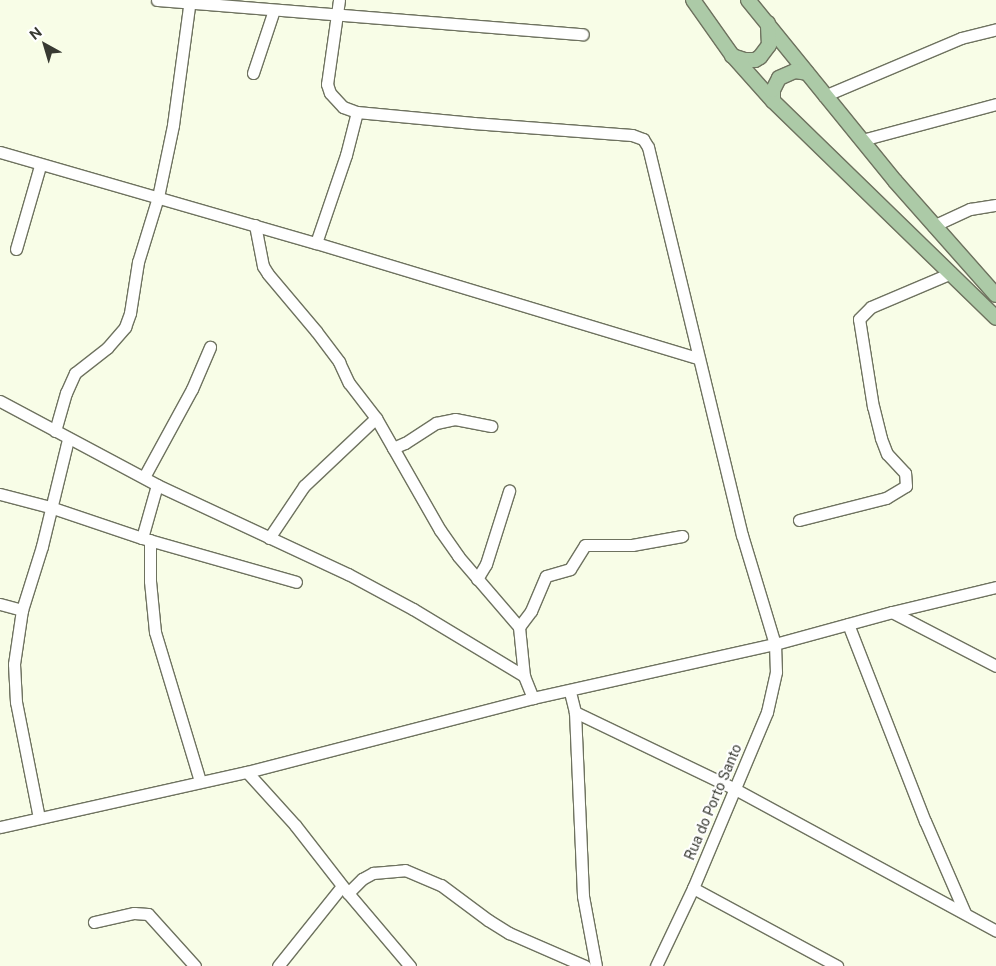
<!DOCTYPE html>
<html>
<head>
<meta charset="utf-8">
<style>
  body { margin:0 }
  #map { position:relative; width:996px; height:966px; overflow:hidden; background:#f8fde7; font-family:"Public Sans",sans-serif }
  div>[style] { position:absolute }
  .roads { filter:drop-shadow(1px 0 #6e725f) drop-shadow(-1px 0 #6e725f) drop-shadow(0 1px #6e725f) drop-shadow(0 -1px #6e725f) }
  .minor>* { height:11px; margin:-5.5px; padding:0 5.5px; transform-origin:5.5px; border-radius:5.5px; background:#fff }
  .major>* { height:14px; margin:-7px; padding:0 7px; transform-origin:7px; border-radius:7px; background:#accaa7 }
  span { translate:-50% -50%; white-space:nowrap; text-align:center; line-height:1.15; -webkit-text-stroke:4px #fff; paint-order:stroke }
  .street-label { font-size:14px; color:#383a32 }
  .north { position:absolute; left:20px; top:20px; width:50px; height:50px; -webkit-text-stroke:4px #fff; paint-order:stroke; rotate:321deg; font-size:14px; font-weight:700; line-height:20px; text-align:center; color:#383a32 }
  .north::after { content:''; display:block; margin:auto; width:18px; height:22px; background:#383a32; clip-path:polygon(50% 0,100% 100%,50% 72%,0 100%) }
</style>
</head>
<body>
<div id="map">
  <div class="roads">
    <div class="minor">
      <div style="left:157px;top:0;width:427px;rotate:4.6deg"></div>
      <div style="left:339px;top:0;width:85px;rotate:98.1deg"></div>
      <div style="left:327px;top:84px;width:9px;rotate:72deg"></div>
      <div style="left:330px;top:93px;width:19px;rotate:47deg"></div>
      <div style="left:343px;top:107px;width:15px;rotate:20deg"></div>
      <div style="left:357px;top:112px;width:117px;rotate:5.4deg"></div>
      <div style="left:473px;top:123px;width:159px;rotate:4.3deg"></div>
      <div style="left:632px;top:135px;width:12px;rotate:20deg"></div>
      <div style="left:643px;top:139px;width:9px;rotate:58deg"></div>
      <div style="left:648px;top:147px;width:399px;rotate:76.4deg"></div>
      <div style="left:742px;top:535px;width:114px;rotate:73.2deg"></div>
      <div style="left:775px;top:644px;width:28px;rotate:88deg"></div>
      <div style="left:776px;top:672px;width:41px;rotate:102.7deg"></div>
      <div style="left:767px;top:712px;width:191px;rotate:112.8deg"></div>
      <div style="left:693px;top:888px;width:86px;rotate:115.4deg"></div>
      <div style="left:253px;top:73px;width:66px;rotate:-71.6deg"></div>
      <div style="left:824px;top:96px;width:149px;rotate:-22.9deg"></div>
      <div style="left:961px;top:38px;width:36px;rotate:-14deg"></div>
      <div style="left:862px;top:140px;width:139px;rotate:-15deg"></div>
      <div style="left:0;top:152px;width:329px;rotate:16.1deg"></div>
      <div style="left:316px;top:243px;width:399px;rotate:16.8deg"></div>
      <div style="left:255px;top:225px;width:42px;rotate:79deg"></div>
      <div style="left:263px;top:266px;width:9px;rotate:58deg"></div>
      <div style="left:268px;top:274px;width:75px;rotate:49.9deg"></div>
      <div style="left:316px;top:331px;width:39px;rotate:53deg"></div>
      <div style="left:339px;top:362px;width:23px;rotate:65deg"></div>
      <div style="left:349px;top:383px;width:44px;rotate:52.4deg"></div>
      <div style="left:376px;top:418px;width:129px;rotate:60.3deg"></div>
      <div style="left:440px;top:530px;width:32px;rotate:55deg"></div>
      <div style="left:458px;top:556px;width:94px;rotate:49.3deg"></div>
      <div style="left:519px;top:627px;width:49px;rotate:84.2deg"></div>
      <div style="left:933px;top:226px;width:41px;rotate:-24.7deg"></div>
      <div style="left:970px;top:209px;width:26px;rotate:-9deg"></div>
      <div style="left:316px;top:243px;width:93px;rotate:-71.2deg"></div>
      <div style="left:346px;top:155px;width:44px;rotate:-75.7deg"></div>
      <div style="left:16px;top:249px;width:86px;rotate:-73.9deg"></div>
      <div style="left:0;top:401px;width:178px;rotate:28.1deg"></div>
      <div style="left:157px;top:485px;width:211px;rotate:25deg"></div>
      <div style="left:348px;top:574px;width:74px;rotate:28.3deg"></div>
      <div style="left:413px;top:609px;width:130px;rotate:31.1deg"></div>
      <div style="left:524px;top:676px;width:24px;rotate:68deg"></div>
      <div style="left:55px;top:431px;width:40px;rotate:-74deg"></div>
      <div style="left:66px;top:393px;width:22px;rotate:-66deg"></div>
      <div style="left:75px;top:373px;width:41px;rotate:-38deg"></div>
      <div style="left:107px;top:348px;width:28px;rotate:-49deg"></div>
      <div style="left:125px;top:327px;width:15px;rotate:-70deg"></div>
      <div style="left:130px;top:313px;width:52px;rotate:-81.1deg"></div>
      <div style="left:138px;top:262px;width:68px;rotate:-72.9deg"></div>
      <div style="left:158px;top:197px;width:74px;rotate:-78.2deg"></div>
      <div style="left:173px;top:125px;width:126px;rotate:-82.3deg"></div>
      <div style="left:393px;top:448px;width:13px;rotate:-23deg"></div>
      <div style="left:405px;top:443px;width:37px;rotate:-33deg"></div>
      <div style="left:436px;top:423px;width:19px;rotate:-12deg"></div>
      <div style="left:455px;top:419px;width:37px;rotate:11deg"></div>
      <div style="left:144px;top:477px;width:100px;rotate:-61.4deg"></div>
      <div style="left:192px;top:389px;width:46px;rotate:-66.8deg"></div>
      <div style="left:0;top:494px;width:52px;rotate:14.6deg"></div>
      <div style="left:50px;top:507px;width:97px;rotate:18.6deg"></div>
      <div style="left:142px;top:538px;width:160px;rotate:15.9deg"></div>
      <div style="left:799px;top:520px;width:90px;rotate:-14.2deg"></div>
      <div style="left:886px;top:498px;width:23px;rotate:-31deg"></div>
      <div style="left:906px;top:486px;width:13px;rotate:-94deg"></div>
      <div style="left:905px;top:473px;width:26px;rotate:-133deg"></div>
      <div style="left:887px;top:454px;width:17px;rotate:-111deg"></div>
      <div style="left:881px;top:438px;width:32px;rotate:-104deg"></div>
      <div style="left:873px;top:407px;width:89px;rotate:-99deg"></div>
      <div style="left:859px;top:319px;width:17px;rotate:-45deg"></div>
      <div style="left:871px;top:307px;width:87px;rotate:-23deg"></div>
      <div style="left:142px;top:538px;width:55px;rotate:-74.2deg"></div>
      <div style="left:269px;top:538px;width:63px;rotate:-56.1deg"></div>
      <div style="left:304px;top:486px;width:99px;rotate:-43.4deg"></div>
      <div style="left:150px;top:540px;width:41px;rotate:90deg"></div>
      <div style="left:150px;top:581px;width:51px;rotate:84.4deg"></div>
      <div style="left:155px;top:632px;width:156px;rotate:73.2deg"></div>
      <div style="left:477px;top:579px;width:17px;rotate:-59deg"></div>
      <div style="left:486px;top:564px;width:77px;rotate:-72.5deg"></div>
      <div style="left:0;top:604px;width:23px;rotate:15deg"></div>
      <div style="left:892px;top:612px;width:117px;rotate:27.4deg"></div>
      <div style="left:848px;top:624px;width:212px;rotate:68.7deg"></div>
      <div style="left:925px;top:821px;width:100px;rotate:66.5deg"></div>
      <div style="left:519px;top:627px;width:20px;rotate:-53deg"></div>
      <div style="left:531px;top:611px;width:38px;rotate:-67deg"></div>
      <div style="left:546px;top:576px;width:25px;rotate:-16deg"></div>
      <div style="left:570px;top:569px;width:28px;rotate:-58deg"></div>
      <div style="left:585px;top:545px;width:47px"></div>
      <div style="left:632px;top:545px;width:51px;rotate:-10.2deg"></div>
      <div style="left:570px;top:692px;width:21px;rotate:76deg"></div>
      <div style="left:575px;top:712px;width:178px;rotate:25.7deg"></div>
      <div style="left:735px;top:789px;width:297px;rotate:28.5deg"></div>
      <div style="left:575px;top:712px;width:184px;rotate:87.5deg"></div>
      <div style="left:583px;top:896px;width:71px;rotate:79.5deg"></div>
      <div style="left:247px;top:772px;width:72px;rotate:47.8deg"></div>
      <div style="left:295px;top:825px;width:86px;rotate:52.1deg"></div>
      <div style="left:348px;top:893px;width:96px;rotate:49.7deg"></div>
      <div style="left:39px;top:818px;width:118px;rotate:-101.2deg"></div>
      <div style="left:16px;top:702px;width:38px;rotate:-93deg"></div>
      <div style="left:14px;top:664px;width:55px;rotate:-81.6deg"></div>
      <div style="left:22px;top:610px;width:67px;rotate:-72.6deg"></div>
      <div style="left:42px;top:546px;width:110px;rotate:-76.3deg"></div>
      <div style="left:0;top:827px;width:253px;rotate:-12.6deg"></div>
      <div style="left:247px;top:772px;width:295px;rotate:-14.5deg"></div>
      <div style="left:533px;top:698px;width:248px;rotate:-12.6deg"></div>
      <div style="left:775px;top:644px;width:121px;rotate:-15.3deg"></div>
      <div style="left:892px;top:612px;width:107px;rotate:-13.5deg"></div>
      <div style="left:693px;top:888px;width:164px;rotate:28.4deg"></div>
      <div style="left:348px;top:893px;width:20px;rotate:-45deg"></div>
      <div style="left:362px;top:879px;width:13px;rotate:-29deg"></div>
      <div style="left:373px;top:873px;width:32px;rotate:-5deg"></div>
      <div style="left:405px;top:870px;width:39px;rotate:23deg"></div>
      <div style="left:441px;top:885px;width:59px;rotate:36.7deg"></div>
      <div style="left:488px;top:920px;width:25px;rotate:32deg"></div>
      <div style="left:509px;top:933px;width:83px;rotate:23.5deg"></div>
      <div style="left:94px;top:922px;width:41px;rotate:-12.7deg"></div>
      <div style="left:134px;top:913px;width:14px;rotate:4deg"></div>
      <div style="left:148px;top:914px;width:70px;rotate:47.9deg"></div>
      <div style="left:278px;top:966px;width:102px;rotate:-51.3deg"></div>
    </div>
    <div class="major">
      <div style="left:693px;top:0;width:67px;rotate:54.7deg"></div>
      <div style="left:732px;top:55px;width:62px;rotate:48.3deg"></div>
      <div style="left:773px;top:101px;width:311px;rotate:44.2deg"></div>
      <div style="left:748px;top:0;width:233px;rotate:50.9deg"></div>
      <div style="left:895px;top:181px;width:152px;rotate:48.5deg"></div>
      <div style="left:732px;top:56px;width:13px;rotate:18deg"></div>
      <div style="left:744px;top:60px;width:11px"></div>
      <div style="left:755px;top:60px;width:6px;rotate:-31deg"></div>
      <div style="left:760px;top:57px;width:15px;rotate:-53deg"></div>
      <div style="left:769px;top:45px;width:22px;rotate:-93deg"></div>
      <div style="left:773px;top:101px;width:11px;rotate:-90deg"></div>
      <div style="left:773px;top:90px;width:13px;rotate:-63deg"></div>
      <div style="left:779px;top:78px;width:17px;rotate:-24deg"></div>
      <div style="left:795px;top:71px;width:12px;rotate:9deg"></div>
    </div>
  </div>
  <div class="street-label">
    <span style="left:713px;top:802px;rotate:-67deg">Rua do Porto Santo</span>
  </div>
  <div class="north">N</div>
</div>
</body>
</html>
